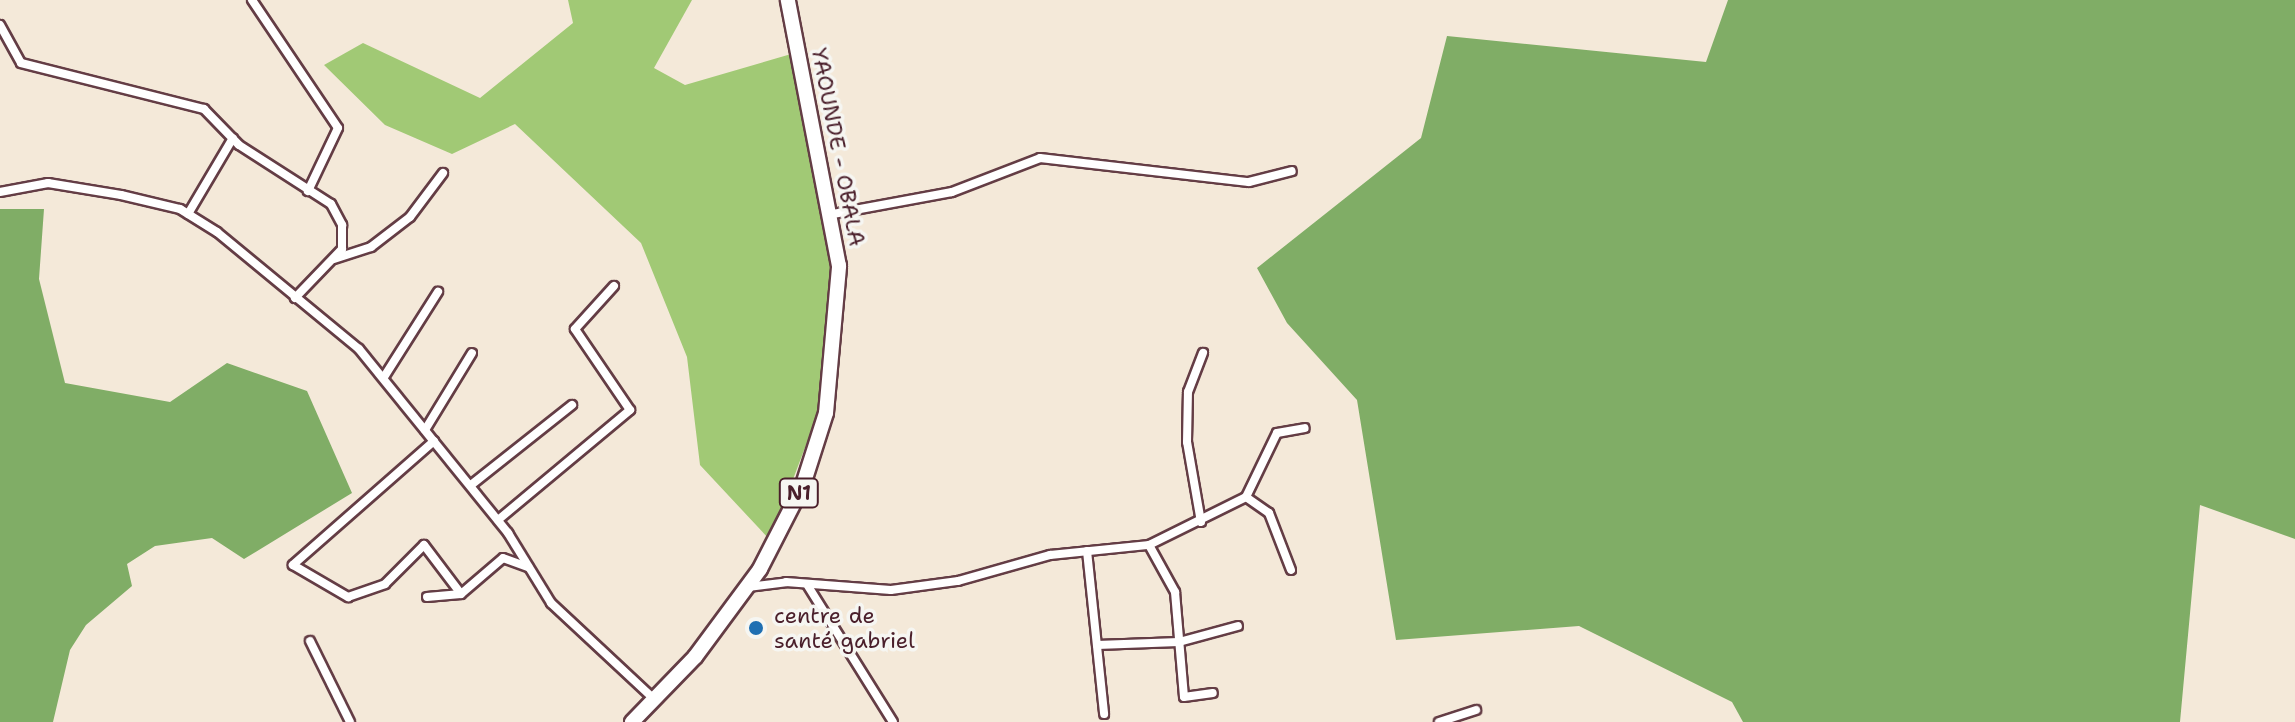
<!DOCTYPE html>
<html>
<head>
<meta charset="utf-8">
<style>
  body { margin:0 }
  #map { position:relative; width:2295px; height:722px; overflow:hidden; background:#f4e9d9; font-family:"Shantell Sans",sans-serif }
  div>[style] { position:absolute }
  .green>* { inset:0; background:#a1c975 }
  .forest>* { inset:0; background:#80ad66 }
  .roads { filter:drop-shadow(2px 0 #643d45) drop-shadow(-2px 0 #643d45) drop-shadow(0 2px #643d45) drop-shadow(0 -2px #643d45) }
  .minor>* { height:8px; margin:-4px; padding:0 4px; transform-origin:4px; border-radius:4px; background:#fff }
  .trunk>* { height:14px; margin:-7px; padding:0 7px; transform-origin:7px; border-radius:7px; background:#fff }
  .dots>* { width:22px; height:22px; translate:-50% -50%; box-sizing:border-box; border:4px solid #f6f6f2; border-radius:50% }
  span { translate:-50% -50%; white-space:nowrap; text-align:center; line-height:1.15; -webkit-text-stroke:7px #f6f6f2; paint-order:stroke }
  .shield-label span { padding:2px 6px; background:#f6f6f2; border:2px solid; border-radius:6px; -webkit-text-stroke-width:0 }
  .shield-label { font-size:20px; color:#4a1f2b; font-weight:700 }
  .street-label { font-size:22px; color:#4a1f2b }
  .poi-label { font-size:22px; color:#4a1f2b }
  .left { translate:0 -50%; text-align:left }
</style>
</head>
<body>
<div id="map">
  <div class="green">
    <div style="clip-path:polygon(568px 0,692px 0,654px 68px,685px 85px,798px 52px,837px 253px,820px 408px,770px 540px,700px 465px,687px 357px,641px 243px,515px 124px,452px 154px,385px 125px,324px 65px,363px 43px,480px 98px,573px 23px)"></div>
  </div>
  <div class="forest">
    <div style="clip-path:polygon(1728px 0,2295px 0,2295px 539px,2200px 505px,2180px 722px,1743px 722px,1732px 702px,1579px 626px,1396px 640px,1357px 400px,1287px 323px,1257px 268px,1421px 138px,1447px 36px,1706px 62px)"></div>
    <div style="clip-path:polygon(0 209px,44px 209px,39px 279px,65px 383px,170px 402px,227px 363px,307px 391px,352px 493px,244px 559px,212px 538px,155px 546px,127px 564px,132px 586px,86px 625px,70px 650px,53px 722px,0 722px)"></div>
  </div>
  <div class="roads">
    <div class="minor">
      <div style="left:252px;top:0;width:154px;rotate:56.1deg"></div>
      <div style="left:338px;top:128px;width:70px;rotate:115.5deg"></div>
      <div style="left:0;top:25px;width:43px;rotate:61.1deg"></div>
      <div style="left:21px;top:63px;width:189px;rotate:14.1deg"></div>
      <div style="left:204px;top:109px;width:50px;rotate:45.8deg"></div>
      <div style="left:239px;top:145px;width:109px;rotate:32.7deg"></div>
      <div style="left:331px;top:204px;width:24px;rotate:62deg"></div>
      <div style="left:342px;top:225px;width:24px;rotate:90deg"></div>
      <div style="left:342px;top:249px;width:68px;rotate:133.8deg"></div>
      <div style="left:0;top:192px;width:49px;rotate:-10.6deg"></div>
      <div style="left:48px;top:183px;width:74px;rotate:9.3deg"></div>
      <div style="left:121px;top:195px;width:61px;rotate:13.3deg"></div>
      <div style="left:180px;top:209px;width:44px;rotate:31.9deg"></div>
      <div style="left:217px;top:232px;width:184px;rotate:39.5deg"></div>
      <div style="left:359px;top:349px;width:237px;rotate:51deg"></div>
      <div style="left:508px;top:533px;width:82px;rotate:58.4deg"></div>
      <div style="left:551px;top:603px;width:141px;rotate:43deg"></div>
      <div style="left:188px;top:214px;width:88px;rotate:-59.4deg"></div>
      <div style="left:833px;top:214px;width:121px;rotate:-10.5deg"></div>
      <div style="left:952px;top:192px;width:94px;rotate:-21.1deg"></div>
      <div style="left:1040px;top:158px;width:210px;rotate:6.6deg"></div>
      <div style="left:1249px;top:182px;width:44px;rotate:-14.3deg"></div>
      <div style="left:334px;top:259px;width:39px;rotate:-18deg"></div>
      <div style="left:371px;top:247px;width:49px;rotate:-37.6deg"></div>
      <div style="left:410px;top:217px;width:55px;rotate:-53.1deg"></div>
      <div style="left:384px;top:377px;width:101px;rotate:-57.6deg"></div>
      <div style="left:425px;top:430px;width:90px;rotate:-58.6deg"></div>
      <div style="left:434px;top:441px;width:188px;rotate:138.7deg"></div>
      <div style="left:293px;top:565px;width:64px;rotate:30.2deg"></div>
      <div style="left:348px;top:597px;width:39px;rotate:-19deg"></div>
      <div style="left:385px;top:584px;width:55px;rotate:-45deg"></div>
      <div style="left:424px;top:545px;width:61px;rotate:52.9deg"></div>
      <div style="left:471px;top:485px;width:129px;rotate:-38.4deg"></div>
      <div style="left:1246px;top:497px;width:28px;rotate:35deg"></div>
      <div style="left:1269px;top:513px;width:61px;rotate:68.9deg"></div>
      <div style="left:498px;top:520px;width:172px;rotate:-39.8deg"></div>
      <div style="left:630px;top:410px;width:98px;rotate:-124.2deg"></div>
      <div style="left:575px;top:329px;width:58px;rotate:-47.8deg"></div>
      <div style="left:1201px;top:522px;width:81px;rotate:-99.9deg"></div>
      <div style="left:1187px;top:442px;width:50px;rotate:-88.9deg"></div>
      <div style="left:1188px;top:392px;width:42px;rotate:-69deg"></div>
      <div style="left:1149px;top:545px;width:54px;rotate:61deg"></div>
      <div style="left:1175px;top:592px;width:105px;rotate:85.1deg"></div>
      <div style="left:1184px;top:697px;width:29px;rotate:-8deg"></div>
      <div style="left:1087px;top:551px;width:164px;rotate:84deg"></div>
      <div style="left:808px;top:586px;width:160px;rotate:58deg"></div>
      <div style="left:748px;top:587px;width:38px;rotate:-7deg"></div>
      <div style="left:786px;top:582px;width:105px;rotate:4.4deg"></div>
      <div style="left:891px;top:590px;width:68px;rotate:-7.7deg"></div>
      <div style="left:958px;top:581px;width:96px;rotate:-15.8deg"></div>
      <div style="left:1050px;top:555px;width:100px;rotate:-5.8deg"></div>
      <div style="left:1149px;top:545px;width:108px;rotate:-26.3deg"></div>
      <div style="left:1246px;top:497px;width:71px;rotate:-64.2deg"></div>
      <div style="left:1277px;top:433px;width:28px;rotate:-10deg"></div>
      <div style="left:427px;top:597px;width:34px;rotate:-5deg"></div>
      <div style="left:461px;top:594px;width:55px;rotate:-40.6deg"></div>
      <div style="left:503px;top:558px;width:27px;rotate:20deg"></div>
      <div style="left:310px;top:641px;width:90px;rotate:63.7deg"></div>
      <div style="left:1097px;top:645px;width:82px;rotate:-2.1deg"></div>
      <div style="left:1179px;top:642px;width:61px;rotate:-15.2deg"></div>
      <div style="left:1439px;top:722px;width:39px;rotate:-18deg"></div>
    </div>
    <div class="trunk">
      <div style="left:632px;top:722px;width:91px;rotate:-45.9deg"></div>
      <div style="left:695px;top:657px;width:109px;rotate:-53.5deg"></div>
      <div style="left:760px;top:569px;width:94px;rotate:-62.9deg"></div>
      <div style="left:803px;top:485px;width:76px;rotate:-72.3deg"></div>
      <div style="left:826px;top:413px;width:148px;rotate:-84.9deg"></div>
      <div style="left:839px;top:266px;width:271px;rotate:-100.9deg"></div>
    </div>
  </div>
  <div class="dots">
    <div style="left:756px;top:628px;background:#1f6fb2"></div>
  </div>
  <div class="shield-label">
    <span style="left:799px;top:493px">N1</span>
  </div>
  <div class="street-label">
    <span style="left:838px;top:147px;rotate:79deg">YAOUNDE - OBALA</span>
  </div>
  <div class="poi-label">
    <span class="left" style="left:774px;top:628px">centre de<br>santé gabriel</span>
  </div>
</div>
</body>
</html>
